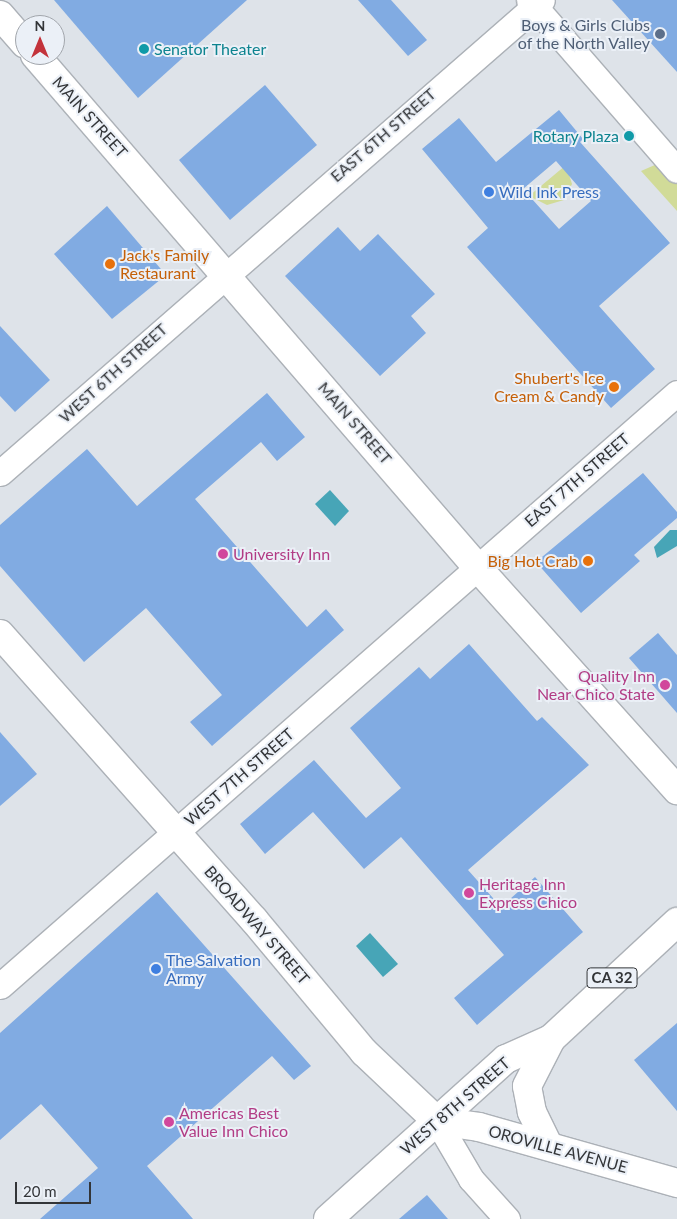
<!DOCTYPE html>
<html>
<head>
<meta charset="utf-8">
<style>
  body { margin:0 }
  #map { position:relative; width:677px; height:1219px; overflow:hidden; background:#dee3e9; font-family:Lato,sans-serif }
  div>[style] { position:absolute }
  .green>* { inset:0; background:#d1db98 }
  .water>* { inset:0; background:#47a5b7 }
  .building>* { inset:0; background:#81abe2 }
  .roads { filter:drop-shadow(1px 0 #acb1b7) drop-shadow(-1px 0 #acb1b7) drop-shadow(0 1px #acb1b7) drop-shadow(0 -1px #acb1b7) }
  .minor>* { height:25px; margin:-12.5px; padding:0 12.5px; transform-origin:12.5px; border-radius:12.5px; background:#fff }
  .major>* { height:28px; margin:-14px; padding:0 14px; transform-origin:14px; border-radius:14px; background:#fff }
  .dots>* { width:14px; height:14px; translate:-50% -50%; box-sizing:border-box; border:2px solid #ebf0f7; border-radius:50% }
  span { translate:-50% -50%; white-space:nowrap; text-align:center; line-height:1.15; -webkit-text-stroke:4px #ebf0f7; paint-order:stroke }
  .shield-label span { padding:1px 4px; background:#ebf0f7; border:1px solid; border-radius:4px; -webkit-text-stroke-width:0 }
  .shield-label { font-size:15px; color:#333538; font-weight:700 }
  .service-label { font-size:16px; color:#4e5e75 }
  .right { translate:-100% -50%; text-align:right }
  .culture-label { font-size:16px; color:#0d838f }
  .left { translate:0 -50%; text-align:left }
  .street-label { font-size:16px; color:#333538 }
  .shop-label { font-size:16px; color:#366cbe }
  .food-label { font-size:16px; color:#c56008 }
  .hotel-label { font-size:16px; color:#b23c85 }
  .north { position:absolute; left:15px; top:15px; width:50px; height:50px; box-sizing:border-box; background:#ebf0f7; border:1px solid #a1a5ab; border-radius:50%; rotate:0deg; font-size:14px; font-weight:700; line-height:20px; text-align:center; color:#333538 }
  .north::after { content:''; display:block; margin:auto; width:18px; height:22px; background:#c3333b; clip-path:polygon(50% 0,100% 100%,50% 72%,0 100%) }
  .scale { position:absolute; left:15px; top:1182px; width:76px; height:22px; box-sizing:border-box; border:2px solid #333538; border-top:0; padding-left:6px; font-size:15px; line-height:18px; white-space:nowrap; color:#333538; -webkit-text-stroke:4px #ebf0f7; paint-order:stroke }
</style>
</head>
<body>
<div id="map">
  <div class="green">
    <div style="clip-path:polygon(664px 161px,677px 165px,677px 211px,641px 171px)"></div>
    <div style="clip-path:polygon(566px 165px,572px 184px,564px 200px,547px 205px,529px 196px)"></div>
  </div>
  <div class="water">
    <div style="clip-path:polygon(330px 490px,349px 511px,335px 526px,315px 504px)"></div>
    <div style="clip-path:polygon(670px 530px,677px 530px,677px 546px,657px 558px,654px 547px)"></div>
    <div style="clip-path:polygon(370px 933px,398px 964px,383px 977px,356px 946px)"></div>
  </div>
  <div class="building">
    <div style="clip-path:polygon(54px 0,247px 0,138px 98px)"></div>
    <div style="clip-path:polygon(358px 0,391px 0,427px 40px,408px 56px)"></div>
    <div style="clip-path:polygon(612px 0,677px 0,677px 72px)"></div>
    <div style="clip-path:polygon(265px 85px,317px 145px,230px 220px,179px 160px)"></div>
    <div style="clip-path:polygon(evenodd,559px 110px,583px 139px,580px 142px,670px 243px,599px 306px,655px 369px,611px 408px,467px 247px,488px 228px,422px 149px,459px 118px,496px 162px,559px 110px,556px 161px,591px 201px,559px 229px,523px 189px,556px 161px)"></div>
    <div style="clip-path:polygon(107px 206px,166px 275px,112px 319px,54px 254px)"></div>
    <div style="clip-path:polygon(338px 227px,360px 251px,378px 234px,435px 294px,411px 316px,426px 333px,380px 376px,285px 276px)"></div>
    <div style="clip-path:polygon(0 326px,50px 380px,15px 412px,0 396px)"></div>
    <div style="clip-path:polygon(267px 393px,305px 437px,277px 461px,261px 442px,195px 499px,307px 627px,326px 609px,344px 630px,212px 746px,190px 722px,222px 695px,146px 608px,84px 662px,0 566px,0 525px,87px 449px,137px 506px)"></div>
    <div style="clip-path:polygon(643px 473px,677px 512px,677px 518px,634px 555px,640px 561px,581px 613px,536px 562px)"></div>
    <div style="clip-path:polygon(658px 633px,677px 655px,677px 713px,629px 658px)"></div>
    <div style="clip-path:polygon(469px 644px,537px 721px,542px 717px,589px 765px,468px 870px,501px 907px,535px 877px,583px 932px,477px 1025px,454px 998px,504px 955px,401px 837px,364px 869px,313px 812px,265px 854px,240px 824px,314px 760px,366px 818px,401px 788px,350px 728px,419px 667px,430px 679px)"></div>
    <div style="clip-path:polygon(0 732px,37px 774px,0 806px)"></div>
    <div style="clip-path:polygon(157px 892px,311px 1066px,294px 1080px,272px 1056px,147px 1166px,193px 1219px,40px 1219px,98px 1168px,41px 1104px,0 1140px,0 1033px)"></div>
    <div style="clip-path:polygon(677px 1023px,677px 1111px,634px 1060px)"></div>
    <div style="clip-path:polygon(427px 1195px,448px 1219px,399px 1219px)"></div>
  </div>
  <div class="roads">
    <div class="minor">
      <div style="left:529px;top:0;width:225px;rotate:49deg"></div>
      <div style="left:0;top:473px;width:719px;rotate:-41.11deg"></div>
      <div style="left:0;top:986px;width:900px;rotate:-41.22deg"></div>
      <div style="left:437px;top:1121px;width:67px;rotate:59.6deg"></div>
      <div style="left:471px;top:1179px;width:54px;rotate:48deg"></div>
    </div>
    <div class="major">
      <div style="left:0;top:15px;width:38px;rotate:49deg"></div>
      <div style="left:35px;top:55px;width:676px;rotate:49.2deg"></div>
      <div style="left:477px;top:567px;width:300px;rotate:48.1deg"></div>
      <div style="left:0;top:634px;width:383px;rotate:48.4deg"></div>
      <div style="left:254px;top:920px;width:172px;rotate:50.2deg"></div>
      <div style="left:364px;top:1052px;width:100px;rotate:43.4deg"></div>
      <div style="left:437px;top:1121px;width:42px;rotate:8.1deg"></div>
      <div style="left:479px;top:1127px;width:206px;rotate:15.8deg"></div>
      <div style="left:548px;top:1145px;width:37px;rotate:-116deg"></div>
      <div style="left:532px;top:1112px;width:26px;rotate:-101deg"></div>
      <div style="left:527px;top:1086px;width:53px;rotate:-62.9deg"></div>
      <div style="left:328px;top:1219px;width:239px;rotate:-42deg"></div>
      <div style="left:506px;top:1059px;width:49px;rotate:-24deg"></div>
      <div style="left:551px;top:1039px;width:172px;rotate:-42.9deg"></div>
    </div>
  </div>
  <div class="dots">
    <div style="left:660px;top:34px;background:#5c6f8a"></div>
    <div style="left:144px;top:49px;background:#0f9aa8"></div>
    <div style="left:629px;top:136px;background:#0f9aa8"></div>
    <div style="left:489px;top:192px;background:#3f7fe0"></div>
    <div style="left:110px;top:264px;background:#e8710a"></div>
    <div style="left:614px;top:387px;background:#e8710a"></div>
    <div style="left:223px;top:554px;background:#d1479c"></div>
    <div style="left:588px;top:561px;background:#e8710a"></div>
    <div style="left:665px;top:685px;background:#d1479c"></div>
    <div style="left:469px;top:893px;background:#d1479c"></div>
    <div style="left:156px;top:969px;background:#3f7fe0"></div>
    <div style="left:169px;top:1122px;background:#d1479c"></div>
  </div>
  <div class="shield-label">
    <span style="left:612px;top:978px">CA 32</span>
  </div>
  <div class="service-label">
    <span class="right" style="left:650px;top:34px">Boys &amp; Girls Clubs<br>of the North Valley</span>
  </div>
  <div class="culture-label">
    <span class="left" style="left:154px;top:49px">Senator Theater</span>
    <span class="right" style="left:619px;top:136px">Rotary Plaza</span>
  </div>
  <div class="street-label">
    <span style="left:90px;top:117px;rotate:48deg">MAIN STREET</span>
    <span style="left:383px;top:135px;rotate:-41deg">EAST 6TH STREET</span>
    <span style="left:113px;top:373px;rotate:-42deg">WEST 6TH STREET</span>
    <span style="left:355px;top:423px;rotate:49deg">MAIN STREET</span>
    <span style="left:577px;top:480px;rotate:-41deg">EAST 7TH STREET</span>
    <span style="left:239px;top:777px;rotate:-41deg">WEST 7TH STREET</span>
    <span style="left:257px;top:925px;rotate:49deg">BROADWAY STREET</span>
    <span style="left:455px;top:1106px;rotate:-41deg">WEST 8TH STREET</span>
    <span style="left:558px;top:1149px;rotate:15deg">OROVILLE AVENUE</span>
  </div>
  <div class="shop-label">
    <span class="left" style="left:499px;top:192px">Wild Ink Press</span>
    <span class="left" style="left:166px;top:969px">The Salvation<br>Army</span>
  </div>
  <div class="food-label">
    <span class="left" style="left:120px;top:264px">Jack's Family<br>Restaurant</span>
    <span class="right" style="left:604px;top:387px">Shubert's Ice<br>Cream &amp; Candy</span>
    <span class="right" style="left:578px;top:561px">Big Hot Crab</span>
  </div>
  <div class="hotel-label">
    <span class="left" style="left:233px;top:554px">University Inn</span>
    <span class="right" style="left:655px;top:685px">Quality Inn<br>Near Chico State</span>
    <span class="left" style="left:479px;top:893px">Heritage Inn<br>Express Chico</span>
    <span class="left" style="left:179px;top:1122px">Americas Best<br>Value Inn Chico</span>
  </div>
  <div class="north">N</div>
  <div class="scale">20 m</div>
</div>
</body>
</html>
